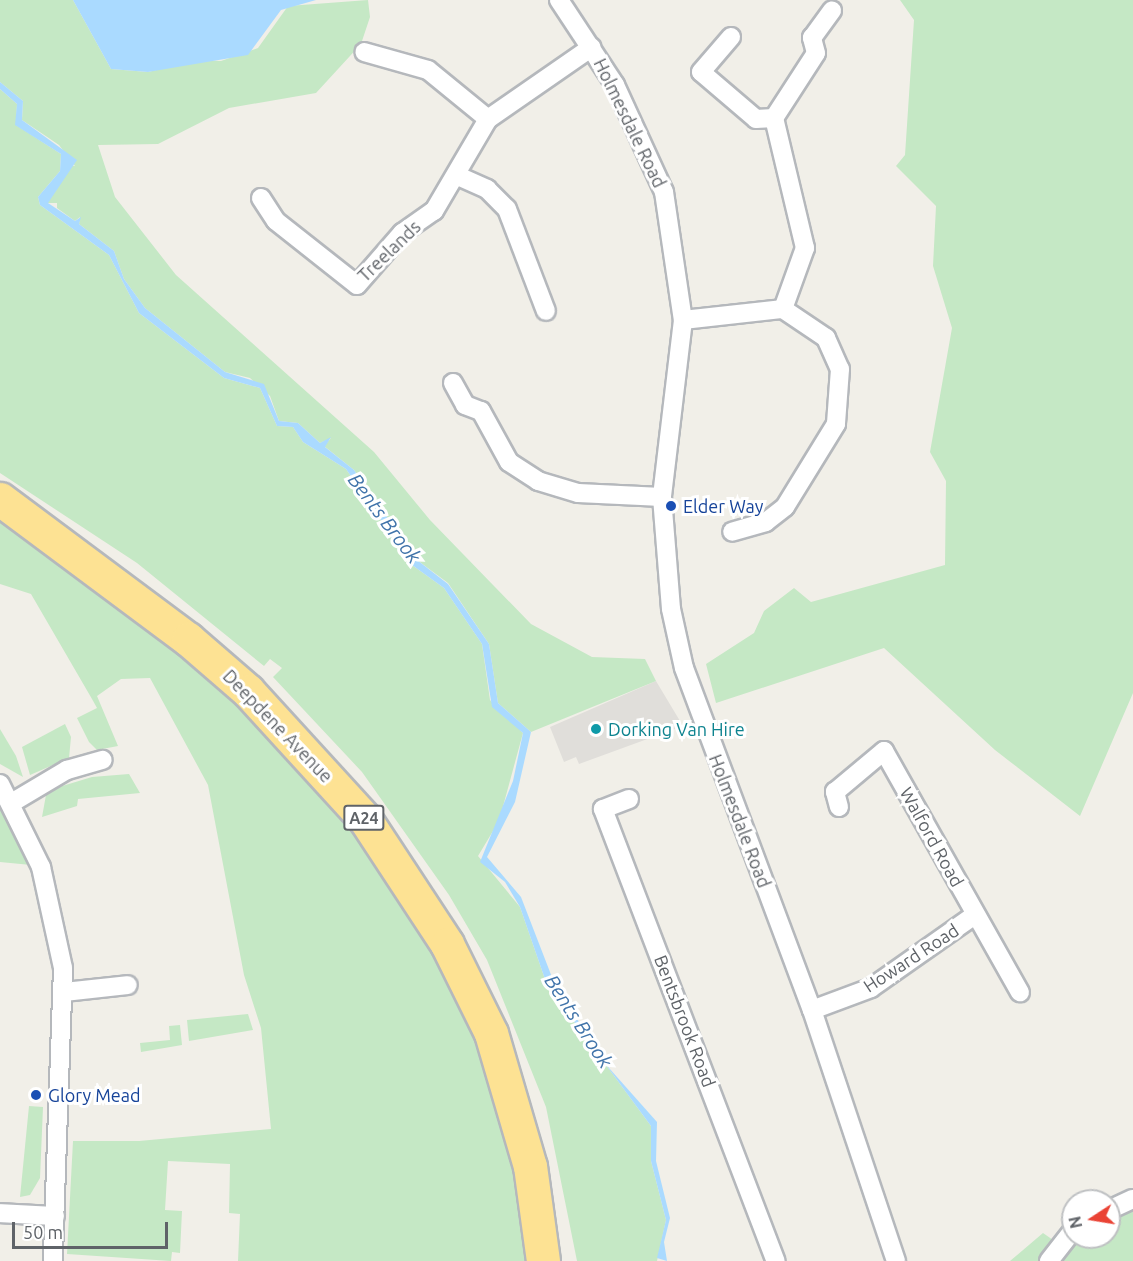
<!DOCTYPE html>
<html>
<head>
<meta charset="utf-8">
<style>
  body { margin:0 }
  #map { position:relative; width:1133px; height:1261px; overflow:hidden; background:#f1efe8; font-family:Ubuntu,sans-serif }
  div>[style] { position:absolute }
  .industrial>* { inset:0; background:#e0deda }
  .green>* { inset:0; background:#c5e8c5 }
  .water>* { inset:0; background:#aadaff }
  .roads { filter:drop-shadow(2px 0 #b5b8bc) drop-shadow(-2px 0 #b5b8bc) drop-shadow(0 2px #b5b8bc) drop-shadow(0 -2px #b5b8bc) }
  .street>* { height:18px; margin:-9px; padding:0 9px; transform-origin:9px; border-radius:9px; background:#fff }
  .highway>* { height:33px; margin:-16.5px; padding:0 16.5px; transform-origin:16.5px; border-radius:16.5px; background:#fde293 }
  .dots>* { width:16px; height:16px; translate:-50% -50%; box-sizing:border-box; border:3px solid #fff; border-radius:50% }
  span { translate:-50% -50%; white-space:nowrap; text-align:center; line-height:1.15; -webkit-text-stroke:6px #fff; paint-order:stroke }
  .shield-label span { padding:2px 4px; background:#fff; border:2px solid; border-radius:4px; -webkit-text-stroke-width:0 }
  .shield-label { font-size:16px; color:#5f6368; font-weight:700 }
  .street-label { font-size:18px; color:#5f6368 }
  .transit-label { font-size:18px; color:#164399 }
  .left { translate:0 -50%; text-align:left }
  .culture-label { font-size:18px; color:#0d838f }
  .water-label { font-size:20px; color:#4174aa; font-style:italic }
  .north { position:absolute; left:1061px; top:1189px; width:60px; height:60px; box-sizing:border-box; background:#fff; border:2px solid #bfc1c3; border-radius:50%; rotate:258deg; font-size:16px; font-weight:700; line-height:24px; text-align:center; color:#5f6368 }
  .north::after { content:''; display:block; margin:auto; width:21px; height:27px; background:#ea4335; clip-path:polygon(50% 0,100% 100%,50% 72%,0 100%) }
  .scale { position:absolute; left:12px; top:1222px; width:156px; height:27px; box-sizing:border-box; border:3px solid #5f6368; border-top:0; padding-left:8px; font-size:18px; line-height:21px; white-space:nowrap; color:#5f6368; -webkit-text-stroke:4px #fff; paint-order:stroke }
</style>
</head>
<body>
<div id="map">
  <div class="industrial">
    <div style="clip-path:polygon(656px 681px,683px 726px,579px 764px,576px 757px,564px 762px,550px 727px)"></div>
  </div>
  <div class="green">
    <div style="clip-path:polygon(0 0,73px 0,111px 69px,148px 72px,197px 60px,221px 61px,258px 48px,288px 6px,368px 0,370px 17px,361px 44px,316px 93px,229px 108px,158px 144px,98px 145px,115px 197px,176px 275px,374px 452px,430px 520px,531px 624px,592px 657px,645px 659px,656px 681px,531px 732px,498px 703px,489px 644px,448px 583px,417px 560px,354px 470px,324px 446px,331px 438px,320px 443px,298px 423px,279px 421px,270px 396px,250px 378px,225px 372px,145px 308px,124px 279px,114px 251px,79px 224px,80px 217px,75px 221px,57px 208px,57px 203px,47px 203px,69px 165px,75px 166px,59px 145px,22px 120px,23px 101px,0 82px)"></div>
    <div style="clip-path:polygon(900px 0,1133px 0,1133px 693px,1080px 816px,995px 750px,884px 648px,716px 703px,706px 664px,754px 633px,764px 611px,794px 588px,811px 602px,945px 565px,946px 481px,930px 452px,952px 328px,933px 266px,936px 206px,896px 166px,905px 155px,914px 20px)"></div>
    <div style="clip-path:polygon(0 89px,17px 104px,16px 125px,61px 154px,60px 171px,38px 197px,40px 205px,109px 255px,139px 313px,224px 378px,260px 388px,277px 426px,293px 427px,303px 442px,346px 469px,412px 565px,444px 588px,482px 644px,490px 700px,523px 733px,499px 821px,478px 856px,520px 907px,547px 985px,651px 1126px,651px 1161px,666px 1220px,657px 1261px,577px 1261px,546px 1107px,487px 960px,449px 895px,362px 772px,273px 677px,282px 668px,270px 659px,264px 666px,137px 563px,0 473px)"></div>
    <div style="clip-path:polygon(0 516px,241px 700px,337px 800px,408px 898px,459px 996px,499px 1093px,530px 1261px,238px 1261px,240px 1214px,229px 1213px,230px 1164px,168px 1161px,165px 1210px,182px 1211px,180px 1253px,172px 1252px,171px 1261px,67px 1254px,73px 1141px,139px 1141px,271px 1129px,261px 1028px,244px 975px,208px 785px,150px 678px,121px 679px,97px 696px,118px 746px,97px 750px,89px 742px,77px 718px,97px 708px,92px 699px,31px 594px,0 584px)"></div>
    <div style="clip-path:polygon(65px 724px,71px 737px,69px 758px,30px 775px,22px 747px)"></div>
    <div style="clip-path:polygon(0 729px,16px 756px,23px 777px,0 764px)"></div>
    <div style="clip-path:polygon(129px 774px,140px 793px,78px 799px,77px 806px,42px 817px,46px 795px,59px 787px,92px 777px)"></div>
    <div style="clip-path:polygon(0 802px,31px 865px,0 862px)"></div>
    <div style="clip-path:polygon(248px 1014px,253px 1030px,189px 1041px,187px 1020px)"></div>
    <div style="clip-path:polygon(180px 1025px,182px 1045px,141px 1052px,140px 1043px,170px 1040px,169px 1026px)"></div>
    <div style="clip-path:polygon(29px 1106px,43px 1107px,40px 1178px,30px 1195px,20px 1197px)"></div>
    <div style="clip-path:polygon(1133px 1208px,1133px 1261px,1010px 1261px,1043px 1233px,1066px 1249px,1079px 1237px,1109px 1237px,1109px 1219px)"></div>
  </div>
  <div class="water">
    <div style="clip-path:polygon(73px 0,316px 0,281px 10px,248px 55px,148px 72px,111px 69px)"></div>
    <div style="clip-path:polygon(0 82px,23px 101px,22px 120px,77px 160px,48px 203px,75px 221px,81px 217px,79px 224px,114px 251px,124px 279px,145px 308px,225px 372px,264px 384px,279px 421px,298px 423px,320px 443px,331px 437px,325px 447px,354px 470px,417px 560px,448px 584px,489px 644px,498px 703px,531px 732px,515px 802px,487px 857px,521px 897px,555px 985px,609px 1068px,657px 1122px,656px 1161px,670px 1218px,664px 1242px,667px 1261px,657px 1258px,666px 1220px,651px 1161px,651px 1126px,547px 985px,520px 907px,505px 882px,480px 862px,513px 781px,523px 733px,492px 707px,482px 644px,444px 588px,412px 565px,346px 469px,303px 442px,293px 427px,277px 426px,260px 388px,224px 378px,139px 313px,109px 255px,40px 205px,38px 197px,60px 171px,61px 154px,15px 125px,17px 104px,0 89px)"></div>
  </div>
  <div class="roads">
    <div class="street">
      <div style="left:559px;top:0;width:102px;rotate:56.6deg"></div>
      <div style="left:615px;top:85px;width:118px;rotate:65.4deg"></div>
      <div style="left:664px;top:192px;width:129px;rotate:81.6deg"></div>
      <div style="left:683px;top:320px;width:178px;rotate:96.8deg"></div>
      <div style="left:662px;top:497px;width:112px;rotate:85.4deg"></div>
      <div style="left:671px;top:609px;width:60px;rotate:77.6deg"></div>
      <div style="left:684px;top:668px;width:365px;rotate:69.5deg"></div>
      <div style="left:812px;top:1010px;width:265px;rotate:71.5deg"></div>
      <div style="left:731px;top:37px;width:46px;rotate:130.6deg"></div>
      <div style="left:701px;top:72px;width:72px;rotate:40.5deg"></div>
      <div style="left:756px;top:119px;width:18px;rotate:-3deg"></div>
      <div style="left:488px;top:119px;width:126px;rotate:-34.7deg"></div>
      <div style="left:458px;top:176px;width:32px;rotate:24deg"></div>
      <div style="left:487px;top:189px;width:28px;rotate:45deg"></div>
      <div style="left:507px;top:209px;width:109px;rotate:69.1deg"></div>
      <div style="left:261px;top:198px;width:27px;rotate:57deg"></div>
      <div style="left:276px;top:221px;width:103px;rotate:38.3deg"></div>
      <div style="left:357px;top:285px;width:69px;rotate:-49.1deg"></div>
      <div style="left:402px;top:233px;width:39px;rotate:-35deg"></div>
      <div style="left:434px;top:211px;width:107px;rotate:-59.6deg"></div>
      <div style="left:488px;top:119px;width:77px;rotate:-140.8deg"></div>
      <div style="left:428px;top:70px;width:66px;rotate:-164.3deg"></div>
      <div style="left:783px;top:309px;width:65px;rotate:-70.2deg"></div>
      <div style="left:805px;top:248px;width:134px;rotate:-103.4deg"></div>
      <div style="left:774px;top:118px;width:77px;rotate:-57.1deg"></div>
      <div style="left:816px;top:53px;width:16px;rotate:-105deg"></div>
      <div style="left:812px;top:38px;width:34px;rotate:-54deg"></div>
      <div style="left:683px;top:320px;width:101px;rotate:-6.3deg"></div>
      <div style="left:783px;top:309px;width:52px;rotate:34deg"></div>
      <div style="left:826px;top:338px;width:34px;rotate:66deg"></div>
      <div style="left:840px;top:369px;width:55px;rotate:94.2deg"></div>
      <div style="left:836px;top:424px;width:97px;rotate:121.6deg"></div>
      <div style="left:785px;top:507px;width:24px;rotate:142deg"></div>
      <div style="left:766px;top:522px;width:35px;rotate:164deg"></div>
      <div style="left:453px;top:383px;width:25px;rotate:61deg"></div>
      <div style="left:465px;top:405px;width:17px;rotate:21deg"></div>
      <div style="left:481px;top:411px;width:58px;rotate:61.2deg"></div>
      <div style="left:509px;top:462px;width:35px;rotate:33deg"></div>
      <div style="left:538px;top:481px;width:42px;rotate:16.7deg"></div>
      <div style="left:578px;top:493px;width:84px;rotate:2.7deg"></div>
      <div style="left:0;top:784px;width:93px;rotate:63.7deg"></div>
      <div style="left:41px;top:867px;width:103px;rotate:77.7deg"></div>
      <div style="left:63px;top:968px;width:293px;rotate:92deg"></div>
      <div style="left:629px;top:799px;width:28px;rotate:159deg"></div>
      <div style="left:603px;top:809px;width:484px;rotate:69.1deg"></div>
      <div style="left:13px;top:802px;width:63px;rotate:-30.7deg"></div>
      <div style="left:67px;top:770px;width:37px;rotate:-16deg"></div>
      <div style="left:839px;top:807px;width:16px;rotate:-105deg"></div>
      <div style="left:835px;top:792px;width:64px;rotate:-39.9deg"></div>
      <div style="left:884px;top:751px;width:277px;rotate:60.6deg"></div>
      <div style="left:64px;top:992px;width:64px;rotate:-6.2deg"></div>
      <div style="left:812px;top:1010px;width:63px;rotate:-20.4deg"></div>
      <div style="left:871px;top:988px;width:127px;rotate:-35.1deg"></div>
      <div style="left:1109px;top:1210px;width:26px;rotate:-25deg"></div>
      <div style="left:0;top:1213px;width:55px;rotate:3.1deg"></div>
      <div style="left:1049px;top:1261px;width:39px;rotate:-52deg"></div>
    </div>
    <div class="highway">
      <div style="left:0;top:499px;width:234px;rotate:36.7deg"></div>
      <div style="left:188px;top:639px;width:79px;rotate:40.9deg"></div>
      <div style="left:248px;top:691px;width:173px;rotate:47.6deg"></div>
      <div style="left:365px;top:819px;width:149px;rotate:56.7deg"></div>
      <div style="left:447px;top:944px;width:99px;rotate:63.7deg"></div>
      <div style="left:491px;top:1033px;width:139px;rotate:73.7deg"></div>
      <div style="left:530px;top:1166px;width:96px;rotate:82.2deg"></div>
    </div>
  </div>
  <div class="dots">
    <div style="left:671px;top:506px;background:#1a4fb4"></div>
    <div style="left:596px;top:729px;background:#0f9aa8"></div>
    <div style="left:36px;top:1095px;background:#1a4fb4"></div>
  </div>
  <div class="shield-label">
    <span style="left:364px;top:818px">A24</span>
  </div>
  <div class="street-label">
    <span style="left:630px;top:123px;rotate:64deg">Holmesdale Road</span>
    <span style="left:389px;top:251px;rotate:-44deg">Treelands</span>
    <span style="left:278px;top:726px;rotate:46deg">Deepdene Avenue</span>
    <span style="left:740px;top:821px;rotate:69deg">Holmesdale Road</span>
    <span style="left:932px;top:837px;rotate:61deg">Walford Road</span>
    <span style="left:911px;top:958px;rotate:-33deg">Howard Road</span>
    <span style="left:685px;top:1021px;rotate:69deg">Bentsbrook Road</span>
  </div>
  <div class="transit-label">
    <span class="left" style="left:683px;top:506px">Elder Way</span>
    <span class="left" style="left:48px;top:1095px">Glory Mead</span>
  </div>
  <div class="culture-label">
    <span class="left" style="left:608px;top:729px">Dorking Van Hire</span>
  </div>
  <div class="water-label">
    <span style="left:385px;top:518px;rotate:53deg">Bents Brook</span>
    <span style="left:579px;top:1021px;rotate:57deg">Bents Brook</span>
  </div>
  <div class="north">N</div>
  <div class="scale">50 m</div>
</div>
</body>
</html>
